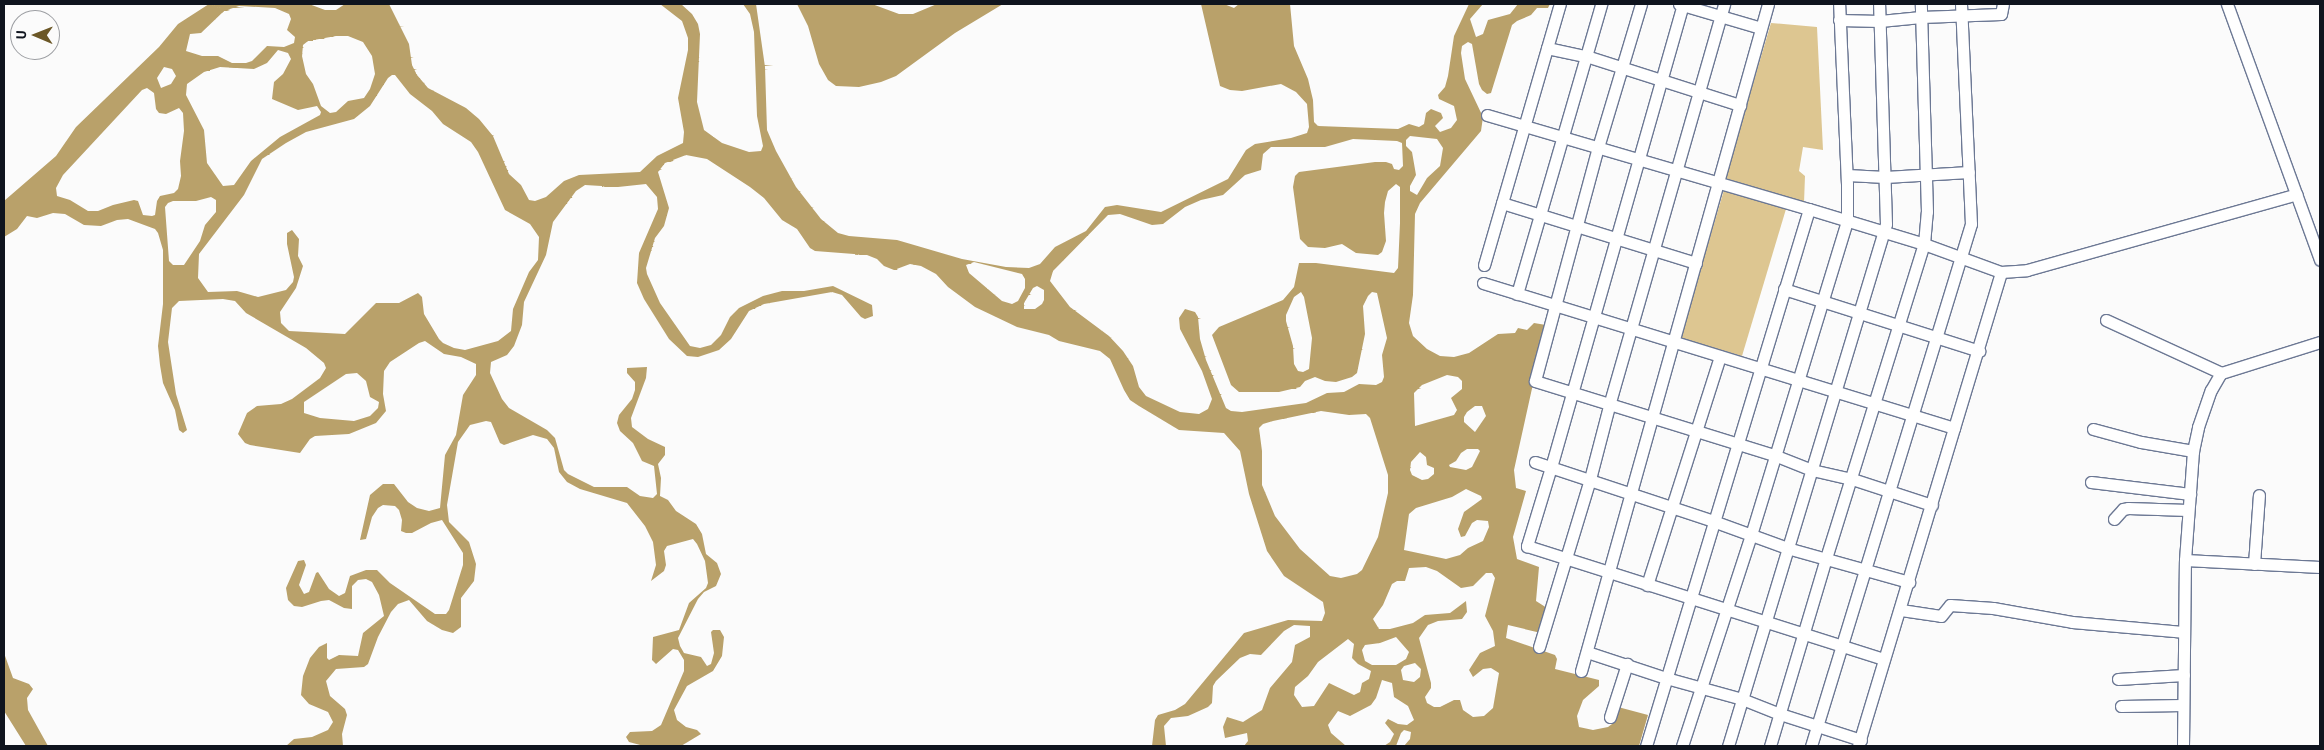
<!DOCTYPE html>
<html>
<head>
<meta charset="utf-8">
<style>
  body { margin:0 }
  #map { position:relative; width:2324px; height:750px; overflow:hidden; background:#fbfbfb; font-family:Barlow,sans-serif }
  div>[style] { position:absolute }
  .green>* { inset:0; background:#ddc691 }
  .water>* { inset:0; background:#b9a16a }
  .roads { filter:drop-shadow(1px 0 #6c7894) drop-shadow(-1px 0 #6c7894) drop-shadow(0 1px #6c7894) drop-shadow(0 -1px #6c7894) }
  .minor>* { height:11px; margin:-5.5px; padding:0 5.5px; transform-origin:5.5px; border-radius:5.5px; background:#fff }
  span { translate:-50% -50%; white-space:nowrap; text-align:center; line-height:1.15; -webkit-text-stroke:5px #fbfbfb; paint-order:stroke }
  .frame { position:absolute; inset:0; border:5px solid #0f141e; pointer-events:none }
  .north { position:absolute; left:10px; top:10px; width:50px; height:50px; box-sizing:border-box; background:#fbfbfb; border:1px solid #9d9fa3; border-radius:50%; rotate:271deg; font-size:14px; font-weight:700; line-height:20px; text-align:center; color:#0f141e }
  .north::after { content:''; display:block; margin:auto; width:18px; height:22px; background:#6b5726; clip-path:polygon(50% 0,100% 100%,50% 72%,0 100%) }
</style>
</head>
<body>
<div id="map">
  <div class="green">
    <div style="clip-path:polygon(1771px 23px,1817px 27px,1823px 150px,1803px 147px,1799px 171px,1805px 176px,1804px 203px,1725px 178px)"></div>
    <div style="clip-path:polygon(1724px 190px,1786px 209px,1742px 356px,1680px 338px)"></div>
  </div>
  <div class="water">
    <div style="clip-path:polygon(evenodd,209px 4px,309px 4px,325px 10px,336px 10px,345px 4px,389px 4px,409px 44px,412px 65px,417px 75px,428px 88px,466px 108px,479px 119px,493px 136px,509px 174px,521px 185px,529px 200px,535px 201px,546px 197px,564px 181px,579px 175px,640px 172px,657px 156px,683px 143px,684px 132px,678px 98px,688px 50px,688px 38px,682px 21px,660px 4px,681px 4px,692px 14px,698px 24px,700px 34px,697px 102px,704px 130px,722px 143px,749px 152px,761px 151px,763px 146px,757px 116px,754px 32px,750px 14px,743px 4px,756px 4px,765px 67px,767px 130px,776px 151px,796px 187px,821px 219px,838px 233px,849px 236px,897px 240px,962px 259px,1006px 267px,1029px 268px,1040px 264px,1055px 247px,1086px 231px,1105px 207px,1117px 205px,1161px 212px,1228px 179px,1246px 150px,1255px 144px,1291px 138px,1307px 133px,1309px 127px,1307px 104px,1296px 92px,1281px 84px,1242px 91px,1230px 90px,1220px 86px,1201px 4px,1224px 4px,1234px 8px,1239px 4px,1290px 4px,1294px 46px,1308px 79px,1313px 100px,1314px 122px,1318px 126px,1398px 129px,1409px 124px,1419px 127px,1424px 124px,1426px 113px,1431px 109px,1441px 113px,1443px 118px,1435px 126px,1440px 132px,1451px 128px,1457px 120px,1454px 106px,1439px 99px,1438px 95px,1445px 87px,1448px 76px,1454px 36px,1469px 4px,1483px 4px,1470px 19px,1476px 37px,1483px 34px,1488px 20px,1510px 14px,1518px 4px,1550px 4px,1548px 8px,1537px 8px,1531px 15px,1517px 21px,1512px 25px,1491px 93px,1487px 94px,1482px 90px,1479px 84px,1472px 44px,1468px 42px,1462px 46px,1461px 53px,1465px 79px,1483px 117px,1481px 131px,1420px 203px,1415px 214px,1413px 295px,1409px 323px,1413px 336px,1427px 349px,1440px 356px,1454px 357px,1469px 353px,1498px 334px,1515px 333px,1518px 328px,1527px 330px,1534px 323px,1546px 325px,1514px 470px,1516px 488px,1526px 491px,1513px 537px,1517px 559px,1539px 567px,1536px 601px,1547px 608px,1541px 633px,1508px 625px,1506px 638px,1555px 655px,1557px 659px,1555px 669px,1599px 680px,1599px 686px,1583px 700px,1577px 716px,1579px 727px,1593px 730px,1608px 727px,1612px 724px,1618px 707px,1648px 715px,1639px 746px,1404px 746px,1410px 739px,1411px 732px,1404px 730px,1401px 733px,1396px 746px,1384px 746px,1390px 742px,1394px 734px,1385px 723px,1388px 719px,1398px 724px,1407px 725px,1414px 720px,1408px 706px,1394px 697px,1392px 683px,1382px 680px,1376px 698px,1371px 705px,1350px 716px,1338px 711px,1328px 725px,1331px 733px,1346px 746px,1244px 746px,1248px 741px,1247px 733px,1225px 738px,1223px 727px,1227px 717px,1243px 722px,1262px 710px,1270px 688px,1292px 662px,1295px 645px,1310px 637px,1310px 626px,1294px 625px,1284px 631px,1261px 655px,1250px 654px,1240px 658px,1216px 681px,1213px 686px,1212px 703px,1208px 707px,1188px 716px,1171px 718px,1164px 726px,1166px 746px,1152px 746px,1155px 720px,1158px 715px,1175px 710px,1185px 704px,1244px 633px,1288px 620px,1322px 621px,1325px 613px,1323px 602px,1284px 576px,1267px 551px,1249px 494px,1240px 451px,1224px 433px,1179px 430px,1139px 406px,1130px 400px,1124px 390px,1110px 359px,1100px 351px,1059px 341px,1049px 335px,1017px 327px,975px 307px,948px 287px,936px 274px,921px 266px,910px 264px,894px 270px,884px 266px,877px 259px,867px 255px,815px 251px,810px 248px,797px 229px,782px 220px,764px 198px,750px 187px,707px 159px,686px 155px,665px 163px,658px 172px,669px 208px,664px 226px,655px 238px,646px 268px,647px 274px,660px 303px,690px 346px,700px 348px,711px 345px,721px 335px,730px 317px,739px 308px,763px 296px,782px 291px,804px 291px,833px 286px,872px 305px,873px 316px,865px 319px,861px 317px,842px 295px,832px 292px,764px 304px,749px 311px,731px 339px,719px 350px,698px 357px,687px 356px,669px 339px,644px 299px,637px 283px,639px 253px,658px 209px,657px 197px,646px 184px,618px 187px,585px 185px,576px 191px,553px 222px,546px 255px,524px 302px,522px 325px,514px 346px,507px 355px,491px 362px,490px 373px,502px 399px,509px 408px,547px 430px,555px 438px,564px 470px,568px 474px,594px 487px,627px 487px,640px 496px,653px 498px,657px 494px,654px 466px,642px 461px,633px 443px,620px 431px,617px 423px,619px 415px,632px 399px,635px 390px,635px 382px,627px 373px,627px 368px,647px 367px,646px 378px,631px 418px,632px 427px,648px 439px,665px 447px,665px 455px,658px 464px,661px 478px,660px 496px,668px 500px,676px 511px,696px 524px,702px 534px,706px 554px,717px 563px,721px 574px,716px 586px,704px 592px,698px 599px,678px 638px,680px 646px,684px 653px,701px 657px,707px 666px,711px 664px,714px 653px,711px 632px,713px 630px,720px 630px,724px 637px,722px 656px,713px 671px,687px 686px,674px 710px,677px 720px,686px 727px,697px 730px,701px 734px,681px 746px,644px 746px,629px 742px,626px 737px,630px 732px,652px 731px,661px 725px,684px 671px,684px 660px,678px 650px,673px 649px,656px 664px,652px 660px,653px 637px,679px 630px,689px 603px,706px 588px,708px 583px,705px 561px,697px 544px,693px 539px,667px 546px,664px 551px,666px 565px,664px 571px,651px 581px,656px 565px,653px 542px,645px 526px,627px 503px,580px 489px,567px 482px,559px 472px,554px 448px,547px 439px,533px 435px,504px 445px,500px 443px,491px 422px,486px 421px,470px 425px,458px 442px,447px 505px,449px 522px,469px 542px,476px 564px,474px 581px,461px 598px,461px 627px,453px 633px,442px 630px,427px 621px,409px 600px,398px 604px,391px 612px,378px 637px,368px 664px,364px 667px,336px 669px,326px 681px,330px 696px,345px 709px,347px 715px,342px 734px,343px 746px,286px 746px,294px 739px,312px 737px,328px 730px,333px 722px,328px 712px,309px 704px,301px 695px,303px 676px,310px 658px,319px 647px,327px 643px,327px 658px,329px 660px,339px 655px,358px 656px,363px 633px,384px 616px,379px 595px,372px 582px,366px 579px,358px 580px,352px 586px,352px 609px,344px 608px,329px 600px,321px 601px,302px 607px,294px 606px,288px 600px,286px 588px,298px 561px,304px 560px,306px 565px,299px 585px,304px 594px,309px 592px,316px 573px,318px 572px,329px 589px,339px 596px,345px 593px,350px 576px,366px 570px,377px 570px,390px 583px,435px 614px,446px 614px,449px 610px,463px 565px,463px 553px,442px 520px,431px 523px,412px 533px,406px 533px,401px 531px,402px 520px,399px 510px,395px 506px,383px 505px,378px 508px,372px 517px,366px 539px,360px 540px,370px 495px,383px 484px,394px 484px,408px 502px,417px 508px,429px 511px,440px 508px,445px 455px,456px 435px,463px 395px,476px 375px,476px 364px,461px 357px,444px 354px,425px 341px,419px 343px,390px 362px,384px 371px,383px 394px,386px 411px,376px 423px,349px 434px,315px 436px,310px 439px,300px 453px,250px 445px,245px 443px,238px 434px,247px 413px,257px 406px,281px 404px,292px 399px,320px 378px,326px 368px,324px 363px,306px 348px,246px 313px,235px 301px,223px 299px,179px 301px,172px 308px,168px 342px,176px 394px,187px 430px,183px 433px,179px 430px,175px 410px,163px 383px,160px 365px,158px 346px,163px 304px,163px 250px,158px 233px,155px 229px,128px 219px,117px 220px,101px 226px,84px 225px,65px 214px,53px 213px,37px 218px,27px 216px,17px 229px,4px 237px,4px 201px,56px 156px,76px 127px,159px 47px,178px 24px,209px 4px,239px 6px,275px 8px,289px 14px,291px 19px,287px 30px,295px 37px,294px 43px,284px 47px,267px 46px,252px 61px,246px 63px,232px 63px,218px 56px,202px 56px,186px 51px,190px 34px,201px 33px,224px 11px,239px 6px,209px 4px,336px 36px,348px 36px,363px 42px,372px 56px,375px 74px,370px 89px,364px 98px,348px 101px,336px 112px,330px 113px,321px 106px,313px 84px,306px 74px,302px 56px,303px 45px,308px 41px,336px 36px,209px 4px,278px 50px,288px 53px,291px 59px,283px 74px,274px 82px,272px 99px,298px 110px,317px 106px,321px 112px,320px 115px,280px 137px,251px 161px,234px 185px,223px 186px,207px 163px,204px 130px,186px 95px,187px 84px,204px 72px,220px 67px,254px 69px,267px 63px,278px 50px,209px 4px,164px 67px,172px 69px,176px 76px,171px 84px,161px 88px,157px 78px,164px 67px,209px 4px,392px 75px,395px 75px,410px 94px,432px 111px,443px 124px,471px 142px,478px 152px,505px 210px,530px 224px,539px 237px,538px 260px,529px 272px,513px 309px,511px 331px,498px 341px,465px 350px,454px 348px,443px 343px,439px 339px,424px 314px,422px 297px,418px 293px,399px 303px,376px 303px,345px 334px,289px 331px,281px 323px,280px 312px,296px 288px,303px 266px,298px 256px,299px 239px,292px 230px,287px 233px,287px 244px,294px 277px,293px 282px,286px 290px,258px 297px,237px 291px,208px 292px,198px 278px,199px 254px,244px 195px,262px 159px,286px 143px,306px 132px,354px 119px,370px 106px,388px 78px,392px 75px,209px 4px,147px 88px,154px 93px,156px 109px,159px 113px,166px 114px,179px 108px,183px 113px,184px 131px,180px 161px,181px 176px,178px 189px,174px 193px,160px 196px,157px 201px,155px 215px,152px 216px,143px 215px,138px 201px,134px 200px,113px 205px,98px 211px,88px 211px,70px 200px,57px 196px,56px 188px,63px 175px,142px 90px,147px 88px,209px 4px,1410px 136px,1437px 139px,1443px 148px,1440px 166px,1427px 178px,1417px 195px,1410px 191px,1410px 186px,1416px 175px,1412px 152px,1406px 146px,1406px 140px,1410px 136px,209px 4px,1353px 139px,1397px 141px,1402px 143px,1403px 166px,1399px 170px,1394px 169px,1392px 164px,1386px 162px,1375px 162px,1299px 172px,1295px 176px,1293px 187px,1300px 239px,1308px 247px,1325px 248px,1342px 244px,1356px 253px,1378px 255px,1382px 252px,1386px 241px,1384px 213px,1385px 202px,1388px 191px,1396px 184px,1400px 187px,1400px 223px,1398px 268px,1394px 273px,1316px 263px,1299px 263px,1294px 287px,1283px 300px,1219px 327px,1212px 335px,1231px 385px,1239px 392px,1279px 392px,1300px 387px,1305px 381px,1315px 377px,1325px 381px,1336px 382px,1352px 377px,1357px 373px,1365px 334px,1363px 306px,1368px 296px,1372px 292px,1377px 293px,1387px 338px,1382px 355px,1384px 377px,1382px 382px,1376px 385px,1359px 384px,1344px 392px,1327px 393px,1306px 403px,1242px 412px,1231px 411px,1226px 408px,1206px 360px,1200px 339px,1198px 317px,1195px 312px,1185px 309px,1179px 318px,1180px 329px,1202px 371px,1212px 399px,1208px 409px,1199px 414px,1180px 412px,1146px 396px,1139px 387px,1133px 366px,1123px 351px,1109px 336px,1070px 307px,1050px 281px,1053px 271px,1108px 215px,1120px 214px,1152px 225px,1163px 224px,1185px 207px,1201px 200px,1223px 195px,1245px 175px,1261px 170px,1263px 154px,1271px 147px,1325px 147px,1353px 139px,209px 4px,211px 197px,216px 200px,216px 212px,205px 225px,200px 241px,184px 265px,173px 265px,169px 261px,165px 207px,168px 203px,173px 201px,196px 201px,211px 197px,209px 4px,974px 262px,1022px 274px,1025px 279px,1025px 288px,1018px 301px,1012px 304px,1002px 301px,969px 273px,966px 265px,974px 262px,209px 4px,1037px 286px,1044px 290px,1044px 300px,1042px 304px,1035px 309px,1024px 309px,1024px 303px,1033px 288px,1037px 286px,209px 4px,1301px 292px,1304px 297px,1312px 338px,1309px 369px,1303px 372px,1298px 371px,1294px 364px,1293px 346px,1286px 321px,1286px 315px,1294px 297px,1301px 292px,209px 4px,357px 373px,366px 381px,370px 397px,379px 402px,378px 408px,370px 416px,354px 421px,320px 418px,304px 413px,304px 402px,346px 374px,357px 373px,209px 4px,1447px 375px,1458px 377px,1462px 381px,1462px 389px,1451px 398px,1457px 410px,1454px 415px,1415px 426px,1414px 393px,1422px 385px,1447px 375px,209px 4px,1475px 406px,1482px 406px,1486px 416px,1475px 432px,1464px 422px,1464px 417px,1467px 412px,1475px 406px,209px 4px,1321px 411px,1349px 415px,1366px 414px,1370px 418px,1388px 475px,1388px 493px,1378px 537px,1362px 570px,1357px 574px,1341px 578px,1330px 576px,1300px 549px,1275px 516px,1262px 485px,1262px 451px,1259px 428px,1263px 424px,1273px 421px,1321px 411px,209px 4px,1467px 449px,1478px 449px,1480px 451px,1472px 467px,1466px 470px,1450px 467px,1449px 465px,1456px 461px,1461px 453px,1467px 449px,209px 4px,1420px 452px,1426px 457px,1427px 465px,1434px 468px,1434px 474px,1428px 479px,1422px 480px,1412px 475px,1410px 470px,1411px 462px,1420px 452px,209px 4px,1466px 489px,1481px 496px,1482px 499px,1464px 512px,1458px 529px,1461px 537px,1465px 536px,1472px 523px,1477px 520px,1488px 521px,1489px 527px,1483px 541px,1468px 548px,1460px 555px,1446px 559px,1404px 550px,1409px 514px,1416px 508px,1452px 497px,1466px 489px,209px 4px,1426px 567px,1437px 571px,1461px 588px,1473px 586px,1486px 573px,1492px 573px,1495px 578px,1485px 616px,1493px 631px,1495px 646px,1480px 653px,1469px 670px,1473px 677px,1483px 669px,1491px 668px,1499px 673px,1493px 708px,1484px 716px,1473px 717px,1463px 710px,1460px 700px,1454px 700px,1440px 707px,1434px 707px,1427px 703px,1425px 697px,1431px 688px,1431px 683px,1419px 638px,1428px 625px,1438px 621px,1462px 619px,1467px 612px,1466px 601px,1450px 613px,1425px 615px,1413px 623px,1390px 629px,1379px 629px,1373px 619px,1383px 605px,1392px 584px,1397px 581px,1405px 581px,1409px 568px,1426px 567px,209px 4px,1396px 637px,1409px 652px,1406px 659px,1396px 665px,1372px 665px,1365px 661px,1362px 650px,1365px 645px,1380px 643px,1396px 637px,209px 4px,1348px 639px,1354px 644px,1352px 658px,1358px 664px,1371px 671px,1369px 679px,1362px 683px,1360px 692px,1354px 695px,1329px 683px,1314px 706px,1302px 707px,1294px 695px,1295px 687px,1308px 676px,1318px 662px,1348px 639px,209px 4px,1415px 663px,1421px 669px,1420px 677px,1414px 682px,1403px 680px,1401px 670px,1404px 666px,1415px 663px)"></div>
    <div style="clip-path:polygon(797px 4px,872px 4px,899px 14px,913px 14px,937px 4px,1003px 4px,955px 33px,896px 76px,881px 82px,859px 87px,836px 86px,828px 80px,819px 64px,808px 26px)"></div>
    <div style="clip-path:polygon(4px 653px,13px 678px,29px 684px,33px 689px,27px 698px,28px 710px,48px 746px,26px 746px,4px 711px)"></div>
  </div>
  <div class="roads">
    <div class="minor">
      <div style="left:1641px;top:4px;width:149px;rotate:106.7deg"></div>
      <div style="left:1598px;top:147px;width:242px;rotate:105.1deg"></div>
      <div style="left:1535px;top:381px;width:250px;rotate:17.2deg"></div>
      <div style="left:1774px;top:455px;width:41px;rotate:21.5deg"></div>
      <div style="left:1812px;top:470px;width:41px;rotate:12.7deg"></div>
      <div style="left:1852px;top:479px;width:84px;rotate:18deg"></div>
      <div style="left:1679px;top:4px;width:85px;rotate:16.3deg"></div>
      <div style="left:1683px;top:4px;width:481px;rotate:105.9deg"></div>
      <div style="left:1551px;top:467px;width:83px;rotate:106.9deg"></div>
      <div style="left:1527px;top:546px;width:374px;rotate:17.6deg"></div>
      <div style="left:2227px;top:4px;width:272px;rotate:70deg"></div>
      <div style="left:1839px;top:20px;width:41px;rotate:1.4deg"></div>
      <div style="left:1880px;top:21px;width:41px;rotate:-5.6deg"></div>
      <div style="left:1921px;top:17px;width:80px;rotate:-2.1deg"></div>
      <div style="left:2001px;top:14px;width:10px;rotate:-79deg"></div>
      <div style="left:1547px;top:48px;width:40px;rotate:12deg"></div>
      <div style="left:1586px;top:56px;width:162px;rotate:17.7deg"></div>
      <div style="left:1487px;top:115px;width:335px;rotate:16.3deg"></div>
      <div style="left:1809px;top:209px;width:120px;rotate:16.9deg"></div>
      <div style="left:1924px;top:244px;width:82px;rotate:20deg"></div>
      <div style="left:2001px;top:272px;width:26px;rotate:-4deg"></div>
      <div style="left:2027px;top:270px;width:280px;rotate:-15.7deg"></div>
      <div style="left:1847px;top:175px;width:38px;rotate:3deg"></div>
      <div style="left:1885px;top:177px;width:84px;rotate:-3.4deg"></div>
      <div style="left:1502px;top:203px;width:203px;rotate:17.2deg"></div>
      <div style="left:1484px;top:265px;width:272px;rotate:-73.8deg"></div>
      <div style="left:1483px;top:283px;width:493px;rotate:17.1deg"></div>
      <div style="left:1784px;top:289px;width:205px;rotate:17.6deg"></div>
      <div style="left:1517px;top:294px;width:302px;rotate:-73.8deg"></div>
      <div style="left:2106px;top:320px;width:127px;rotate:24.7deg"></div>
      <div style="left:2093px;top:429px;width:50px;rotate:15.2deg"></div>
      <div style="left:2141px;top:442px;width:53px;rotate:9.8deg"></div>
      <div style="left:1535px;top:462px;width:188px;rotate:18.3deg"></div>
      <div style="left:1713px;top:521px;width:79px;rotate:20deg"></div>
      <div style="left:1787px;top:548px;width:127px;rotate:15.6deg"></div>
      <div style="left:2091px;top:482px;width:100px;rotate:6.9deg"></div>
      <div style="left:2114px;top:519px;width:13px;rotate:-48deg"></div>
      <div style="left:2123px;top:509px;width:5px;rotate:-11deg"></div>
      <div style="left:2128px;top:508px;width:60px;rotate:1.9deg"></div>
      <div style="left:2185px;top:560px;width:135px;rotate:3deg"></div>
      <div style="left:2254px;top:564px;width:69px;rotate:-85.9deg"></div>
      <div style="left:1647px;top:585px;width:240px;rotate:-72.3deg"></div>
      <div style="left:1901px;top:610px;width:40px;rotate:8.5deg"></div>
      <div style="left:1941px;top:616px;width:14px;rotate:-51deg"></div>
      <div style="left:1950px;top:605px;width:43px;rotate:4deg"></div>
      <div style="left:1993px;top:608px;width:80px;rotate:10deg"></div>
      <div style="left:2072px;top:622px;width:111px;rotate:5.1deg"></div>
      <div style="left:1539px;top:647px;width:176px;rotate:-73.1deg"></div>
      <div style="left:1590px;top:479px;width:80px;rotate:-75.4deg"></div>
      <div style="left:1610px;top:402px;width:414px;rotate:-74deg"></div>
      <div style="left:1587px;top:652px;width:83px;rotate:18.2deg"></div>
      <div style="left:1666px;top:678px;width:79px;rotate:15.4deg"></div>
      <div style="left:1742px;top:699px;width:41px;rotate:21.5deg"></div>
      <div style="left:1780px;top:714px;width:85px;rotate:17.8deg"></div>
      <div style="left:1581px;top:671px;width:693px;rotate:-74.34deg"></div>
      <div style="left:2118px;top:679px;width:66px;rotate:-3.5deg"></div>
      <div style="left:2121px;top:706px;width:62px;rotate:-0.9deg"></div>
      <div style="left:1610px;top:717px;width:56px;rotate:-72.2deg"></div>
      <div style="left:1646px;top:746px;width:561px;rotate:-73.11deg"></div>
      <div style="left:1682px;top:746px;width:222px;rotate:-71.9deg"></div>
      <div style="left:1751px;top:535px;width:328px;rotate:-73deg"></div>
      <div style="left:1847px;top:221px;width:37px;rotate:-90deg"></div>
      <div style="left:1847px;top:184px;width:180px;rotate:-92.5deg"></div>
      <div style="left:1728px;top:746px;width:545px;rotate:-73.16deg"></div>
      <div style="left:1886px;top:224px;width:220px;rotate:-91.8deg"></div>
      <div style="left:1770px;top:746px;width:196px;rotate:-73.4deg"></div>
      <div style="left:1826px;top:558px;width:329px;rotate:-72.7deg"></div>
      <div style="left:1924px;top:244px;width:32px;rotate:-85deg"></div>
      <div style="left:1927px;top:212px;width:208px;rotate:-91.7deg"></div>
      <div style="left:1811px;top:746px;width:546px;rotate:-72.96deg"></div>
      <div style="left:1971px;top:224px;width:220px;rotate:-92.6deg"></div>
      <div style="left:1858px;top:746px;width:495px;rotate:-73.2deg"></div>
      <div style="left:2183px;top:746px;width:186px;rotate:-89.4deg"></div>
      <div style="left:2185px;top:560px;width:109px;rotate:-85.8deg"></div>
      <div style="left:2193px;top:451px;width:25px;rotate:-78deg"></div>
      <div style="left:2198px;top:427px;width:39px;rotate:-71deg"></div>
      <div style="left:2211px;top:390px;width:20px;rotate:-60deg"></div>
      <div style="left:2221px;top:373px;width:104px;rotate:-17.4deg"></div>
    </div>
  </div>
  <div class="frame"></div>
  <div class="north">U</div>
</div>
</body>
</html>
